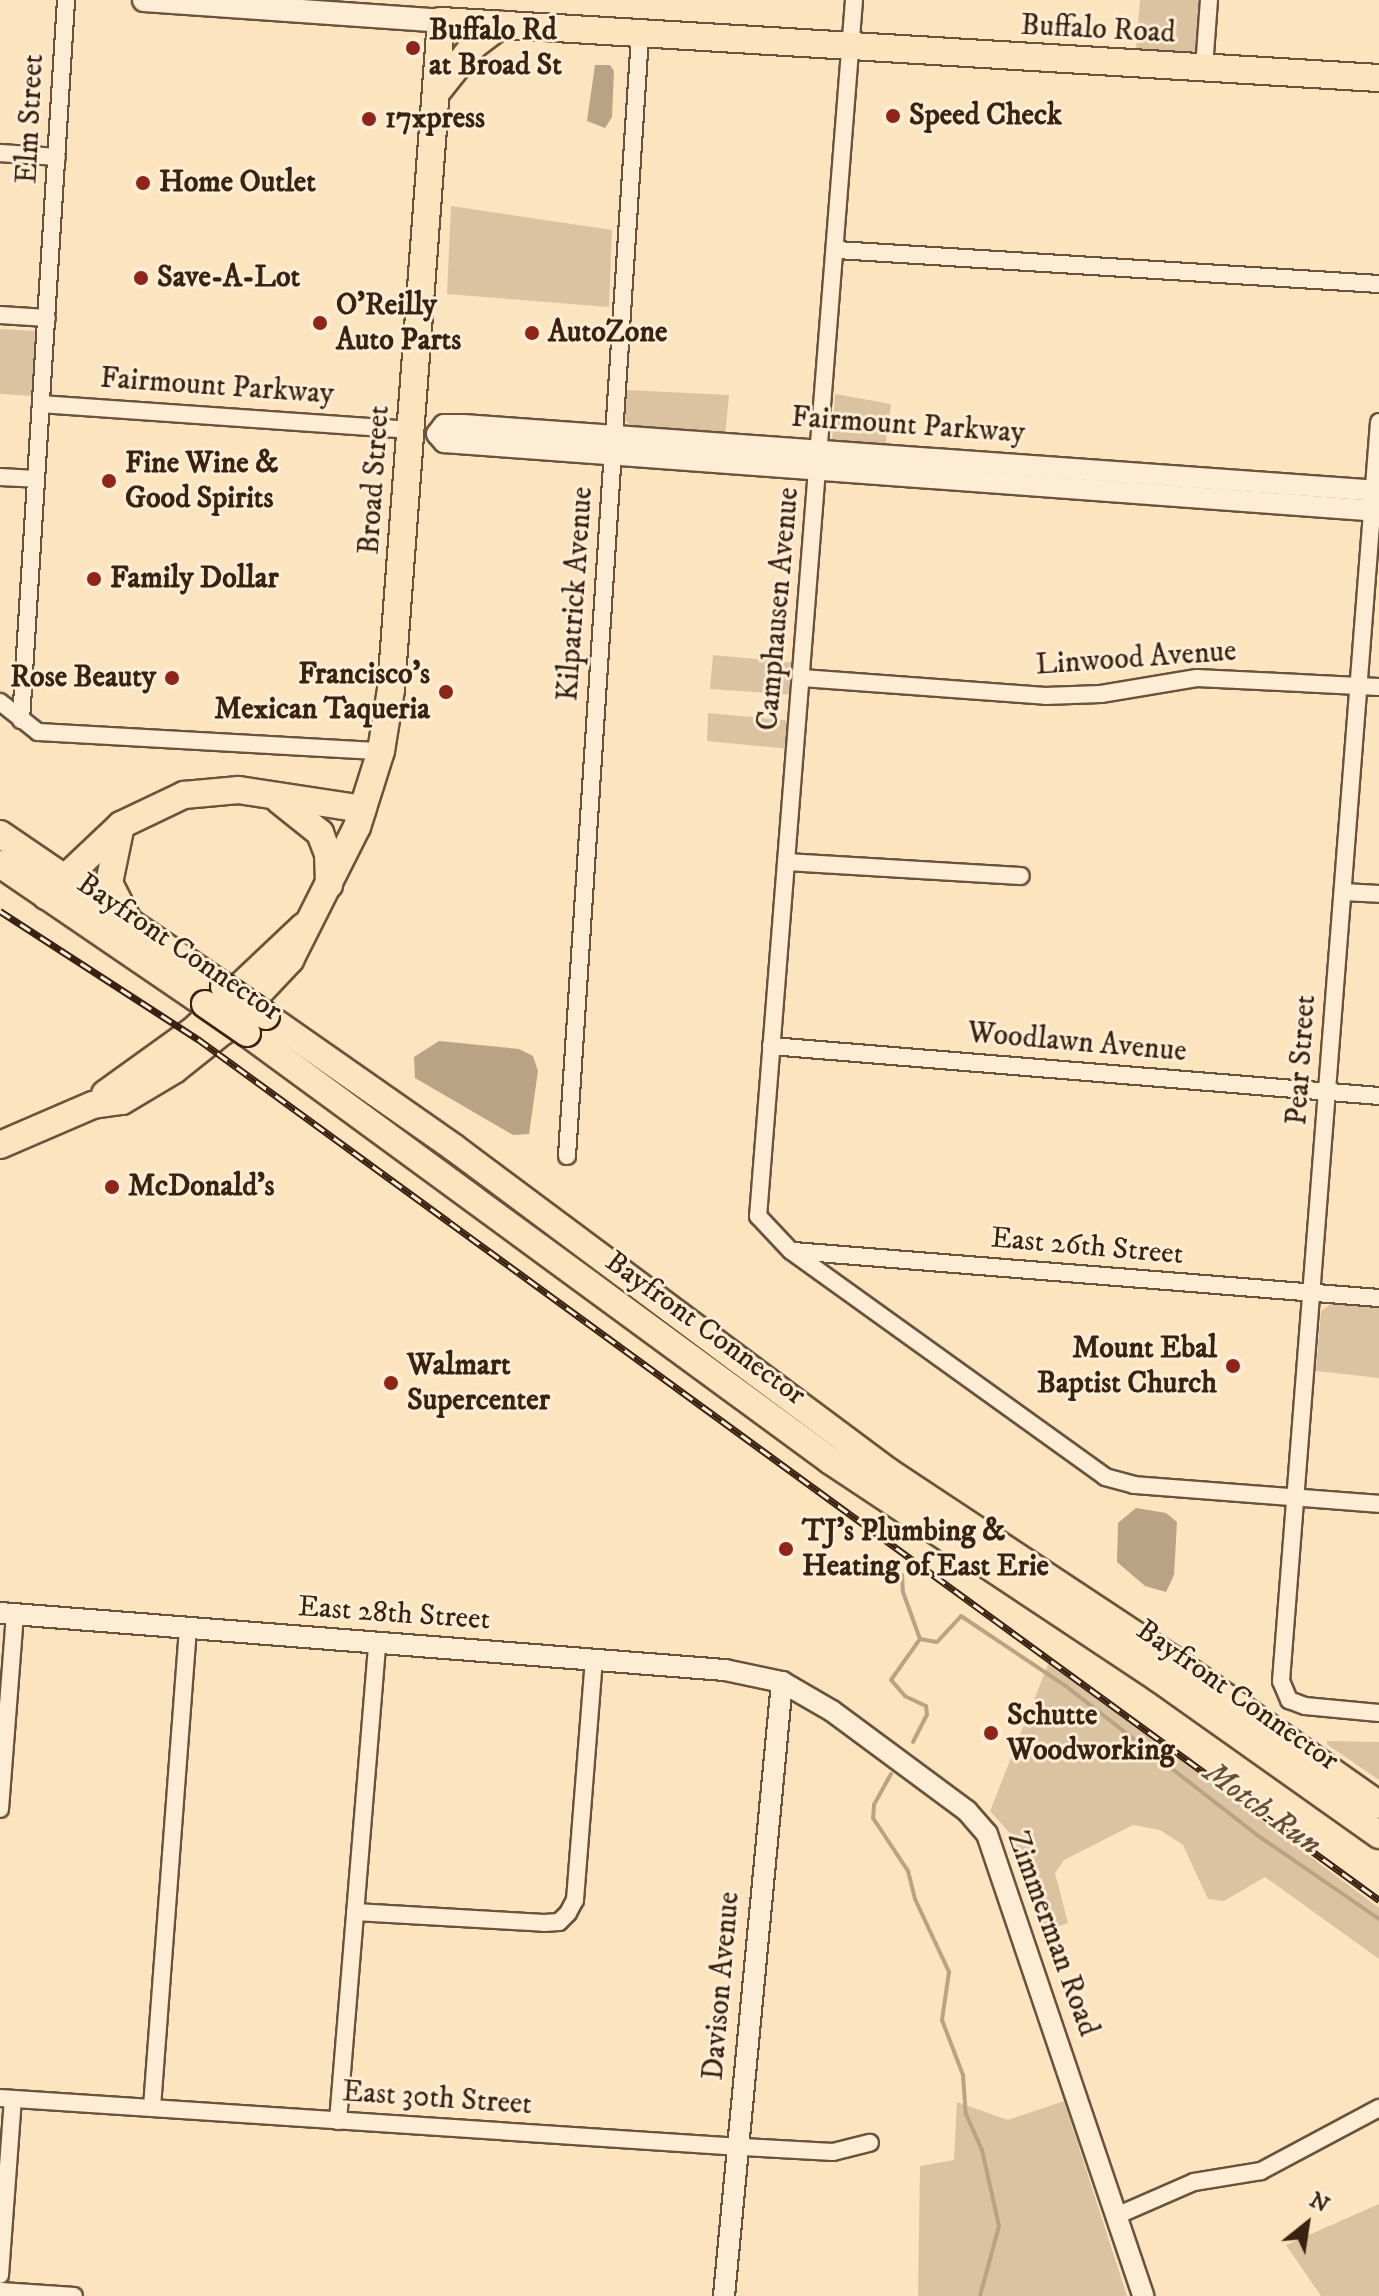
<!DOCTYPE html>
<html>
<head>
<meta charset="utf-8">
<style>
  body { margin:0 }
  #map { position:relative; width:1379px; height:2296px; overflow:hidden; background:#fce4bf; font-family:"IM FELL DW Pica",serif }
  div>[style] { position:absolute }
  .green>* { inset:0; background:#dbc3a2 }
  .water>* { inset:0; background:#baa284 }
  .stream>* { height:4px; margin:-2px; padding:0 2px; transform-origin:2px; border-radius:2px; background:#baa284 }
  .roads { filter:drop-shadow(2px 0 #6a523d) drop-shadow(-2px 0 #6a523d) drop-shadow(0 2px #6a523d) drop-shadow(0 -2px #6a523d) }
  .minor>* { height:16px; margin:-8px; padding:0 8px; transform-origin:8px; border-radius:8px; background:#fdedd5 }
  .tertiary>* { height:20px; margin:-10px; padding:0 10px; transform-origin:10px; border-radius:10px; background:#fdedd5 }
  .secondary>* { height:22px; margin:-11px; padding:0 11px; transform-origin:11px; border-radius:11px; background:#fdedd5 }
  .primary>* { height:26px; margin:-13px; padding:0 13px; transform-origin:13px; border-radius:13px; background:#fce4bf }
  .trunk>* { height:26px; margin:-13px; padding:0 13px; transform-origin:13px; border-radius:13px; background:#fce4bf }
  .rail>* { height:7px; margin-top:-3.5px; transform-origin:0; background:repeating-linear-gradient(90deg,#fdedd5 0 12px,#3a2112 0 24px); box-sizing:border-box; border-block:2px solid #3a2112 }
  .bridges { filter:drop-shadow(2px 0 #3a2112) drop-shadow(-2px 0 #3a2112) drop-shadow(0 2px #3a2112) drop-shadow(0 -2px #3a2112) }
  .trunk-bridge>* { height:26px; margin:-13px; padding:0 13px; transform-origin:13px; border-radius:13px; background:#fce4bf }
  .dots>* { width:22px; height:22px; translate:-50% -50%; box-sizing:border-box; border:4px solid #fdedd5; border-radius:50% }
  span { translate:-50% -50%; white-space:nowrap; text-align:center; line-height:1.15; -webkit-text-stroke:6px #fdedd5; paint-order:stroke }
  .street-label { font-size:30px; color:#3a2112 }
  .poi-label { font-size:30px; color:#3a2112; font-weight:700 }
  .left { translate:0 -50%; text-align:left }
  .right { translate:-100% -50%; text-align:right }
  .water-label { font-size:32px; color:#674e3a; font-style:italic }
  .north { position:absolute; left:1267px; top:2184px; width:80px; height:80px; -webkit-text-stroke:6px #fdedd5; paint-order:stroke; rotate:30deg; font-size:22px; font-weight:700; line-height:32px; text-align:center; color:#3a2112 }
  .north::after { content:''; display:block; margin:auto; width:28px; height:36px; background:#3a2112; clip-path:polygon(50% 0,100% 100%,50% 72%,0 100%) }
</style>
</head>
<body>
<div id="map">
  <div class="green">
    <div style="clip-path:polygon(1140px 0,1203px 0,1198px 55px,1136px 50px)"></div>
    <div style="clip-path:polygon(451px 206px,612px 230px,609px 307px,447px 294px)"></div>
    <div style="clip-path:polygon(0 329px,38px 331px,34px 396px,0 394px)"></div>
    <div style="clip-path:polygon(627px 390px,729px 395px,725px 437px,634px 429px,625px 420px)"></div>
    <div style="clip-path:polygon(835px 394px,891px 404px,885px 448px,832px 441px)"></div>
    <div style="clip-path:polygon(713px 655px,797px 663px,794px 695px,710px 689px)"></div>
    <div style="clip-path:polygon(708px 713px,792px 721px,790px 749px,707px 741px)"></div>
    <div style="clip-path:polygon(1332px 1303px,1379px 1307px,1379px 1378px,1316px 1371px,1321px 1311px)"></div>
    <div style="clip-path:polygon(1049px 1662px,1379px 1908px,1379px 1959px,1265px 1877px,1224px 1901px,1208px 1899px,1183px 1845px,1160px 1830px,1133px 1825px,1064px 1860px,1055px 1873px,1068px 1923px,1042px 1932px,1014px 1838px,990px 1811px)"></div>
    <div style="clip-path:polygon(1326px 1741px,1379px 1742px,1379px 1780px,1328px 1745px)"></div>
    <div style="clip-path:polygon(1064px 2101px,1127px 2296px,918px 2296px,920px 2166px,954px 2160px,957px 2102px,1008px 2120px)"></div>
    <div style="clip-path:polygon(1379px 2204px,1379px 2296px,1321px 2296px,1286px 2245px)"></div>
  </div>
  <div class="water">
    <div style="clip-path:polygon(595px 65px,610px 65px,614px 71px,612px 117px,605px 128px,587px 121px)"></div>
    <div style="clip-path:polygon(439px 1041px,519px 1049px,533px 1056px,538px 1071px,529px 1134px,513px 1135px,415px 1078px,414px 1057px)"></div>
    <div style="clip-path:polygon(1136px 1508px,1166px 1513px,1177px 1522px,1174px 1575px,1166px 1592px,1145px 1586px,1117px 1562px,1118px 1523px)"></div>
  </div>
  <div class="stream">
    <div style="left:902px;top:1575px;width:17px;rotate:87deg"></div>
    <div style="left:903px;top:1592px;width:50px;rotate:70.1deg"></div>
    <div style="left:920px;top:1639px;width:17px;rotate:10deg"></div>
    <div style="left:937px;top:1642px;width:35px;rotate:-47deg"></div>
    <div style="left:961px;top:1616px;width:128px;rotate:33.8deg"></div>
    <div style="left:1067px;top:1687px;width:241px;rotate:37.9deg"></div>
    <div style="left:1257px;top:1835px;width:148px;rotate:34.5deg"></div>
    <div style="left:913px;top:1742px;width:30px;rotate:-63deg"></div>
    <div style="left:927px;top:1715px;width:9px;rotate:-96deg"></div>
    <div style="left:926px;top:1706px;width:23px;rotate:-155deg"></div>
    <div style="left:905px;top:1696px;width:21px;rotate:-131deg"></div>
    <div style="left:891px;top:1680px;width:50px;rotate:-54.7deg"></div>
    <div style="left:891px;top:1774px;width:35px;rotate:119deg"></div>
    <div style="left:874px;top:1805px;width:13px;rotate:94deg"></div>
    <div style="left:873px;top:1818px;width:64px;rotate:56.6deg"></div>
    <div style="left:908px;top:1871px;width:29px;rotate:76deg"></div>
    <div style="left:915px;top:1899px;width:81px;rotate:65deg"></div>
    <div style="left:949px;top:1972px;width:49px;rotate:98.3deg"></div>
    <div style="left:942px;top:2020px;width:59px;rotate:69.1deg"></div>
    <div style="left:963px;top:2075px;width:39px;rotate:86deg"></div>
    <div style="left:966px;top:2114px;width:39px;rotate:66deg"></div>
    <div style="left:982px;top:2150px;width:78px;rotate:77.4deg"></div>
    <div style="left:999px;top:2226px;width:73px;rotate:105.2deg"></div>
  </div>
  <div class="roads">
    <div class="minor">
      <div style="left:854px;top:0;width:1220px;rotate:94.51deg"></div>
      <div style="left:758px;top:1216px;width:48px;rotate:46.7deg"></div>
      <div style="left:791px;top:1251px;width:387px;rotate:35.7deg"></div>
      <div style="left:1105px;top:1477px;width:30px;rotate:15deg"></div>
      <div style="left:1134px;top:1485px;width:246px;rotate:4.4deg"></div>
      <div style="left:1204px;top:68px;width:68px;rotate:-85.8deg"></div>
      <div style="left:0;top:153px;width:57px;rotate:4deg"></div>
      <div style="left:837px;top:250px;width:543px;rotate:3.59deg"></div>
      <div style="left:0;top:315px;width:47px;rotate:3.7deg"></div>
      <div style="left:41px;top:404px;width:371px;rotate:4deg"></div>
      <div style="left:1379px;top:422px;width:1263px;rotate:94.45deg"></div>
      <div style="left:1281px;top:1681px;width:21px;rotate:67deg"></div>
      <div style="left:1289px;top:1700px;width:17px;rotate:21deg"></div>
      <div style="left:1305px;top:1706px;width:74px;rotate:5.4deg"></div>
      <div style="left:0;top:477px;width:36px;rotate:3deg"></div>
      <div style="left:802px;top:678px;width:244px;rotate:4.2deg"></div>
      <div style="left:1045px;top:696px;width:56px;rotate:-2deg"></div>
      <div style="left:1101px;top:694px;width:97px;rotate:-9.5deg"></div>
      <div style="left:1197px;top:678px;width:182px;rotate:2.8deg"></div>
      <div style="left:0;top:702px;width:48px;rotate:38.3deg"></div>
      <div style="left:38px;top:732px;width:344px;rotate:3.2deg"></div>
      <div style="left:21px;top:720px;width:721px;rotate:-86.42deg"></div>
      <div style="left:786px;top:862px;width:235px;rotate:3.4deg"></div>
      <div style="left:1343px;top:892px;width:36px;rotate:3deg"></div>
      <div style="left:771px;top:1046px;width:610px;rotate:4.7deg"></div>
      <div style="left:567px;top:1156px;width:1123px;rotate:-86.27deg"></div>
      <div style="left:793px;top:1251px;width:588px;rotate:4.59deg"></div>
      <div style="left:0;top:1809px;width:197px;rotate:-85.6deg"></div>
      <div style="left:355px;top:1912px;width:189px;rotate:3.3deg"></div>
      <div style="left:544px;top:1923px;width:15px;rotate:-4deg"></div>
      <div style="left:559px;top:1922px;width:13px;rotate:-45deg"></div>
      <div style="left:568px;top:1913px;width:15px;rotate:-62deg"></div>
      <div style="left:575px;top:1900px;width:242px;rotate:-85.5deg"></div>
      <div style="left:0;top:2098px;width:727px;rotate:3.79deg"></div>
      <div style="left:725px;top:2146px;width:108px;rotate:3.2deg"></div>
      <div style="left:833px;top:2152px;width:38px;rotate:-14deg"></div>
      <div style="left:152px;top:2107px;width:479px;rotate:-85.7deg"></div>
      <div style="left:338px;top:2121px;width:480px;rotate:-85.3deg"></div>
      <div style="left:1116px;top:2216px;width:85px;rotate:-23.6deg"></div>
      <div style="left:1194px;top:2182px;width:68px;rotate:-9.3deg"></div>
      <div style="left:1261px;top:2171px;width:134px;rotate:-28.1deg"></div>
      <div style="left:0;top:2275px;width:176px;rotate:-85.8deg"></div>
      <div style="left:0;top:2291px;width:74px;rotate:3.9deg"></div>
    </div>
    <div class="tertiary">
      <div style="left:1379px;top:491px;width:918px;rotate:-175.88deg"></div>
      <div style="left:463px;top:425px;width:19px;rotate:180deg"></div>
      <div style="left:444px;top:425px;width:11px;rotate:128deg"></div>
      <div style="left:437px;top:434px;width:11px;rotate:49deg"></div>
      <div style="left:444px;top:442px;width:938px;rotate:4.22deg"></div>
      <div style="left:0;top:1613px;width:727px;rotate:4.5deg"></div>
      <div style="left:725px;top:1670px;width:58px;rotate:11.9deg"></div>
      <div style="left:782px;top:1682px;width:58px;rotate:30.1deg"></div>
      <div style="left:832px;top:1711px;width:168px;rotate:36.5deg"></div>
      <div style="left:967px;top:1811px;width:30px;rotate:49deg"></div>
      <div style="left:987px;top:1834px;width:488px;rotate:71.3deg"></div>
      <div style="left:724px;top:2296px;width:617px;rotate:-84.6deg"></div>
    </div>
    <div class="secondary">
      <div style="left:144px;top:0;width:298px;rotate:4deg"></div>
    </div>
    <div class="primary">
      <div style="left:436px;top:93px;width:61px;rotate:-51.6deg"></div>
      <div style="left:474px;top:45px;width:34px;rotate:-37deg"></div>
      <div style="left:105px;top:1094px;width:111px;rotate:-35.8deg"></div>
      <div style="left:195px;top:1029px;width:149px;rotate:-43.4deg"></div>
      <div style="left:0;top:1145px;width:101px;rotate:-23.3deg"></div>
      <div style="left:93px;top:1105px;width:29px;rotate:-8deg"></div>
      <div style="left:122px;top:1101px;width:61px;rotate:-30.8deg"></div>
      <div style="left:174px;top:1070px;width:63px;rotate:-38.5deg"></div>
      <div style="left:223px;top:1031px;width:98px;rotate:-46.7deg"></div>
      <div style="left:290px;top:960px;width:149px;rotate:-63.3deg"></div>
      <div style="left:357px;top:827px;width:80px;rotate:-72.5deg"></div>
      <div style="left:381px;top:751px;width:63px;rotate:-80.8deg"></div>
      <div style="left:391px;top:689px;width:670px;rotate:-85.72deg"></div>
      <div style="left:441px;top:21px;width:940px;rotate:3.48deg"></div>
    </div>
    <div class="trunk">
      <div style="left:279px;top:800px;width:53px;rotate:38.8deg"></div>
      <div style="left:320px;top:833px;width:22px;rotate:69deg"></div>
      <div style="left:328px;top:854px;width:31px;rotate:88deg"></div>
      <div style="left:121px;top:825px;width:59px;rotate:101.7deg"></div>
      <div style="left:109px;top:883px;width:42px;rotate:62.8deg"></div>
      <div style="left:0;top:834px;width:271px;rotate:34.3deg"></div>
      <div style="left:0;top:864px;width:248px;rotate:34.3deg"></div>
      <div style="left:46px;top:896px;width:103px;rotate:-43.4deg"></div>
      <div style="left:121px;top:825px;width:70px;rotate:-25.5deg"></div>
      <div style="left:184px;top:795px;width:55px;rotate:-5.2deg"></div>
      <div style="left:239px;top:790px;width:125px;rotate:8.7deg"></div>
      <div style="left:266px;top:1016px;width:228px;rotate:35deg"></div>
      <div style="left:453px;top:1147px;width:544px;rotate:36.7deg"></div>
      <div style="left:889px;top:1472px;width:341px;rotate:33.5deg"></div>
      <div style="left:1173px;top:1660px;width:252px;rotate:35.1deg"></div>
      <div style="left:247px;top:1033px;width:724px;rotate:36.24deg"></div>
      <div style="left:831px;top:1461px;width:394px;rotate:33.6deg"></div>
      <div style="left:1159px;top:1679px;width:270px;rotate:35.3deg"></div>
    </div>
  </div>
  <div class="rail">
    <div style="left:0;top:911px;width:236px;rotate:32.9deg"></div>
    <div style="left:198px;top:1039px;width:1462px;rotate:36.09deg"></div>
  </div>
  <div class="bridges">
    <div class="trunk-bridge">
      <div style="left:224px;top:987px;width:51px;rotate:34.6deg"></div>
      <div style="left:205px;top:1004px;width:51px;rotate:34.6deg"></div>
    </div>
  </div>
  <div class="dots">
    <div style="left:413px;top:48px;background:#8f2418"></div>
    <div style="left:893px;top:116px;background:#8f2418"></div>
    <div style="left:369px;top:119px;background:#8f2418"></div>
    <div style="left:143px;top:183px;background:#8f2418"></div>
    <div style="left:141px;top:278px;background:#8f2418"></div>
    <div style="left:320px;top:323px;background:#8f2418"></div>
    <div style="left:532px;top:333px;background:#8f2418"></div>
    <div style="left:109px;top:481px;background:#8f2418"></div>
    <div style="left:94px;top:579px;background:#8f2418"></div>
    <div style="left:172px;top:678px;background:#8f2418"></div>
    <div style="left:446px;top:692px;background:#8f2418"></div>
    <div style="left:112px;top:1187px;background:#8f2418"></div>
    <div style="left:1233px;top:1366px;background:#8f2418"></div>
    <div style="left:391px;top:1383px;background:#8f2418"></div>
    <div style="left:786px;top:1549px;background:#8f2418"></div>
    <div style="left:991px;top:1733px;background:#8f2418"></div>
  </div>
  <div class="street-label">
    <span style="left:1098px;top:30px;rotate:3deg">Buffalo Road</span>
    <span style="left:31px;top:119px;rotate:-87deg">Elm Street</span>
    <span style="left:217px;top:387px;rotate:4deg">Fairmount Parkway</span>
    <span style="left:908px;top:426px;rotate:4deg">Fairmount Parkway</span>
    <span style="left:375px;top:480px;rotate:-86deg">Broad Street</span>
    <span style="left:576px;top:594px;rotate:-86deg">Kilpatrick Avenue</span>
    <span style="left:779px;top:609px;rotate:-85deg">Camphausen Avenue</span>
    <span style="left:1136px;top:659px;rotate:-4deg">Linwood Avenue</span>
    <span style="left:179px;top:948px;rotate:34deg">Bayfront Connector</span>
    <span style="left:1077px;top:1043px;rotate:5deg">Woodlawn Avenue</span>
    <span style="left:1302px;top:1060px;rotate:-86deg">Pear Street</span>
    <span style="left:1087px;top:1247px;rotate:5deg">East 26th Street</span>
    <span style="left:705px;top:1329px;rotate:36deg">Bayfront Connector</span>
    <span style="left:394px;top:1614px;rotate:4deg">East 28th Street</span>
    <span style="left:1237px;top:1696px;rotate:35deg">Bayfront Connector</span>
    <span style="left:1052px;top:1934px;rotate:70deg">Zimmerman Road</span>
    <span style="left:722px;top:1986px;rotate:-85deg">Davison Avenue</span>
    <span style="left:437px;top:2099px;rotate:4deg">East 30th Street</span>
  </div>
  <div class="poi-label">
    <span class="left" style="left:429px;top:48px">Buffalo Rd<br>at Broad St</span>
    <span class="left" style="left:909px;top:116px">Speed Check</span>
    <span class="left" style="left:385px;top:119px">17xpress</span>
    <span class="left" style="left:159px;top:183px">Home Outlet</span>
    <span class="left" style="left:157px;top:278px">Save-A-Lot</span>
    <span class="left" style="left:336px;top:323px">O'Reilly<br>Auto Parts</span>
    <span class="left" style="left:548px;top:333px">AutoZone</span>
    <span class="left" style="left:125px;top:481px">Fine Wine &amp;<br>Good Spirits</span>
    <span class="left" style="left:110px;top:579px">Family Dollar</span>
    <span class="right" style="left:430px;top:692px">Francisco’s<br>Mexican Taqueria</span>
    <span class="right" style="left:156px;top:678px">Rose Beauty</span>
    <span class="left" style="left:128px;top:1187px">McDonald's</span>
    <span class="right" style="left:1217px;top:1366px">Mount Ebal<br>Baptist Church</span>
    <span class="left" style="left:407px;top:1383px">Walmart<br>Supercenter</span>
    <span class="left" style="left:802px;top:1549px">TJ's Plumbing &amp;<br>Heating of East Erie</span>
    <span class="left" style="left:1007px;top:1733px">Schutte<br>Woodworking</span>
  </div>
  <div class="water-label">
    <span style="left:1262px;top:1809px;rotate:36deg">Motch Run</span>
  </div>
  <div class="north">N</div>
</div>
</body>
</html>
